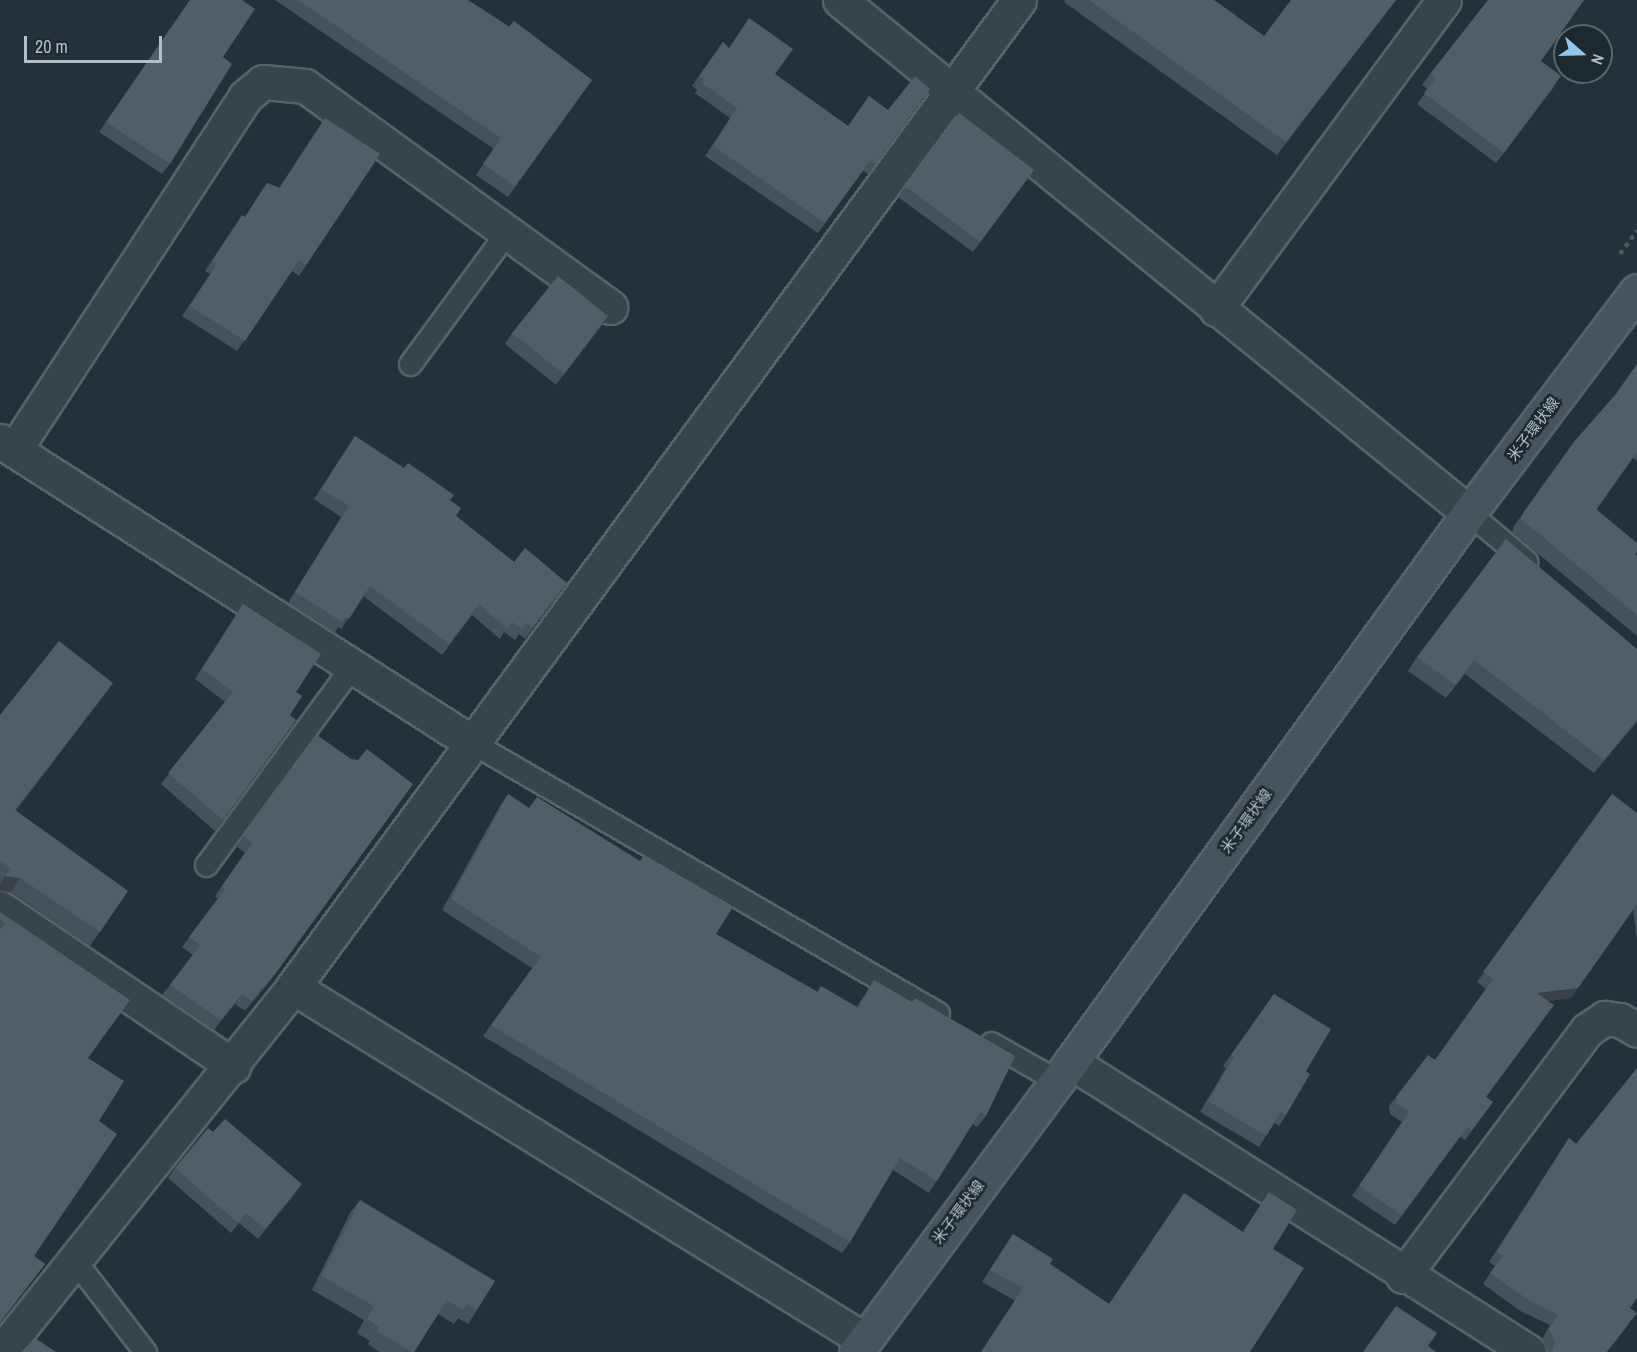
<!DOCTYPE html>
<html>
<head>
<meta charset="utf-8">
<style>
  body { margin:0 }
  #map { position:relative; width:1637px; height:1352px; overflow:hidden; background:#25313a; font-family:"Archivo Narrow","Noto Sans JP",sans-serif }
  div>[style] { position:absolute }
  .path>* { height:4px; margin-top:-2px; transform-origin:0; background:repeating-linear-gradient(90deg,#495c5a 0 4.5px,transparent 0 9px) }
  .roads { filter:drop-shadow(2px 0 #576168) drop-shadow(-2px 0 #576168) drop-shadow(0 2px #576168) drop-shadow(0 -2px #576168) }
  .lane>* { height:21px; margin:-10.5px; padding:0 10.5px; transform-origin:10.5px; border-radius:10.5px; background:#39434a }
  .street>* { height:33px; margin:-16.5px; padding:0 16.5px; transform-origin:16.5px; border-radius:16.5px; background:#39434a }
  .secondary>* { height:33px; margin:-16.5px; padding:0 16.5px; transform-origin:16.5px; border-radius:16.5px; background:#47535d }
  .wall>* { inset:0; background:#465159 }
  .shaded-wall>* { inset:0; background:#394249 }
  .building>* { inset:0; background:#515e68 }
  span { translate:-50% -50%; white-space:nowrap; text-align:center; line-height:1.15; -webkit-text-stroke:5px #1e282f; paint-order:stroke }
  .street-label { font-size:15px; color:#b4bec6 }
  .north { position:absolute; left:1553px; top:24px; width:60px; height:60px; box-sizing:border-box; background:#1e282f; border:2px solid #5a646b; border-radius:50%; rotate:110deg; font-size:16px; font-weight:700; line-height:24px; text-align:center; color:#b4bec6 }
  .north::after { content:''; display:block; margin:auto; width:21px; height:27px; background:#92c4ed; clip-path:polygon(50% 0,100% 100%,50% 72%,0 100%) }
  .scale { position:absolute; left:24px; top:36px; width:138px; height:27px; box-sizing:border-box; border:3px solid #b4bec6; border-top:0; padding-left:8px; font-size:18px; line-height:21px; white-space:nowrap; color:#b4bec6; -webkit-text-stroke:4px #1e282f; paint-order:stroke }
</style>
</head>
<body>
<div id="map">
  <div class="path">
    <div style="left:1620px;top:254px;width:29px;rotate:-54deg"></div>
  </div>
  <div class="roads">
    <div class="lane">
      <div style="left:410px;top:364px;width:164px;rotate:-53.7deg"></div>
      <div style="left:1469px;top:513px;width:75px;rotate:40.1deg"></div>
      <div style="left:471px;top:742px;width:540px;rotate:30.13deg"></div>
      <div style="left:206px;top:865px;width:247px;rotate:-53.7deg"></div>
      <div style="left:991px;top:1043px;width:75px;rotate:29.6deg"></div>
      <div style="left:75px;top:1261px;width:115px;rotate:52.4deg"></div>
    </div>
    <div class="street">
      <div style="left:840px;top:0;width:812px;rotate:39.2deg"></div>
      <div style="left:1216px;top:309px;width:384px;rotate:-53.6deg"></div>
      <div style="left:0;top:441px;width:559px;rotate:32.58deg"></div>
      <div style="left:15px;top:449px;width:420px;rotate:-56.8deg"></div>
      <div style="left:245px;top:97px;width:23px;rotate:-40deg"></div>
      <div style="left:263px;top:82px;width:42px;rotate:5.4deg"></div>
      <div style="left:305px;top:86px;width:377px;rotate:35.9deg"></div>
      <div style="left:0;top:908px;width:282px;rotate:34.1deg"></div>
      <div style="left:293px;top:987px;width:670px;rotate:31.7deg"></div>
      <div style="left:1071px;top:1062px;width:542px;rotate:32.34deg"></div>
      <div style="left:1403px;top:1276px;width:307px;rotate:-53.2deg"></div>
      <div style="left:1587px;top:1030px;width:22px;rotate:-34deg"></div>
      <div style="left:1605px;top:1018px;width:15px;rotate:8deg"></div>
      <div style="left:1620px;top:1020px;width:20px;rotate:30deg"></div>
      <div style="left:1px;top:1352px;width:467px;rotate:-51.3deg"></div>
      <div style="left:293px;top:987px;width:1225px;rotate:-53.66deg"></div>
    </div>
    <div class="secondary">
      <div style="left:856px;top:1352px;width:361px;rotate:-53.4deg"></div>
      <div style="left:1071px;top:1062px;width:678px;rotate:-54.06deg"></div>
      <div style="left:1469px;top:513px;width:278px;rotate:-52.9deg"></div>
    </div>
  </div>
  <div class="wall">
    <div style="clip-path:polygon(190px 0,223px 57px,170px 164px,162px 174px,99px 132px)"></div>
    <div style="clip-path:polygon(275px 0,468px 0,592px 80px,508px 197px,476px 175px,494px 149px)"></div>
    <div style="clip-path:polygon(1065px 0,1214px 0,1264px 36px,1396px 0,1277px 155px,1064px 2px)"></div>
    <div style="clip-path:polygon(723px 42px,729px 48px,775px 74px,848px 126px,888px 110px,930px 89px,868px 174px,863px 171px,818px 233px,705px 156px,730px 118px,695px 93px,697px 90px,692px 86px)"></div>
    <div style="clip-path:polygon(1541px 61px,1554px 87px,1496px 163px,1417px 104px,1428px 89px,1422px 85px,1430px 74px)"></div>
    <div style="clip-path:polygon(959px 113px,1034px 170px,973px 252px,898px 197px)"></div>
    <div style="clip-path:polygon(325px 118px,380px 154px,299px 276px,292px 271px,237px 351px,182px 316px,210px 274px,205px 271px,235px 226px,245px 217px,267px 183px,279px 188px)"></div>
    <div style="clip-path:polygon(608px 316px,556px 385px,505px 344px,512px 333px)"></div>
    <div style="clip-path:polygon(1637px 364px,1637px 461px,1633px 458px,1597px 509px,1637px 556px,1637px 636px,1512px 532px,1514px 526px,1574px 442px,1616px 394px)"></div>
    <div style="clip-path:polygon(355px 436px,450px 501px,456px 516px,514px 562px,559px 593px,525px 639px,519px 634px,515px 640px,504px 632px,500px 639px,472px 615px,442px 655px,363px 596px,341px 629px,338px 627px,335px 633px,288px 603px,341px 517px,314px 499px)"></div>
    <div style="clip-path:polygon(243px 604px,296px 692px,290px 715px,296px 720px,215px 831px,161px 784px,225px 702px,195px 679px)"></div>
    <div style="clip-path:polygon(1637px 649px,1637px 722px,1594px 773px,1465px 674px,1446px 698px,1408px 671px,1417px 657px)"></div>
    <div style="clip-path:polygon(113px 683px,16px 811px,128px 891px,90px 946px,11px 892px,0 891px,0 715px)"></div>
    <div style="clip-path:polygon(317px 735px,268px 984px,245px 1011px,235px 1004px,214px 1030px,162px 995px,193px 955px,182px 947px,218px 899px,215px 896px,245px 853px,236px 846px)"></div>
    <div style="clip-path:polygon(508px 794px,716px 934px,817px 992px,821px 986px,857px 1007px,874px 980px,986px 1116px,977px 1127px,972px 1124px,929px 1193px,893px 1170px,850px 1242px,842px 1253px,483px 1036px,532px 968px,442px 910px,500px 806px)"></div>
    <div style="clip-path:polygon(1612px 794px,1637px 813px,1637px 940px,1633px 910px,1571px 998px,1548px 1001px,1486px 1097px,1493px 1102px,1465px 1140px,1460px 1137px,1395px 1225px,1352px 1196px,1402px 1122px,1390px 1114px,1389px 1106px,1396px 1097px,1435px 1060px,1486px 989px,1477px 982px)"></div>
    <div style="clip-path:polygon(0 912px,88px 1058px,99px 1121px,34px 1256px,45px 1264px,0 1323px)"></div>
    <div style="clip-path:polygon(1274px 994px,1306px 1071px,1286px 1115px,1279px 1126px,1274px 1123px,1259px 1147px,1200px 1112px,1226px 1068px,1223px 1066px)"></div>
    <div style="clip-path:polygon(1569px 1138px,1630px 1308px,1629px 1324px,1607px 1352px,1548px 1352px,1542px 1339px,1550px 1325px,1522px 1312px,1483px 1284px,1495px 1266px,1489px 1262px)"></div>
    <div style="clip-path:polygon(175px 1168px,295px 1194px,258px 1239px,239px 1223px,231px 1233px,168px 1178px)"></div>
    <div style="clip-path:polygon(1269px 1192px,1273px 1249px,1250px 1352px,1014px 1300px,982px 1282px,1013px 1234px,1050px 1264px,1109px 1304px,1243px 1232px)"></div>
    <div style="clip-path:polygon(360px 1200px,477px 1310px,468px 1324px,458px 1318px,454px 1324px,438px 1314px,414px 1352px,380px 1352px,368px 1344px,370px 1341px,357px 1333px,364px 1320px,312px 1290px,350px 1213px)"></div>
  </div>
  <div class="shaded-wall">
    <div style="clip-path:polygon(1396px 0,1390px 8px,1277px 155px,1286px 142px)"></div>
    <div style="clip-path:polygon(608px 316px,601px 327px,556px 385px,564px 374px)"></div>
    <div style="clip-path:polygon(113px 683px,103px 697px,5px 825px,15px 810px)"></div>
    <div style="clip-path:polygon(1637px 720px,1637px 722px,1594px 773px,1604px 760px)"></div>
    <div style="clip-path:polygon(413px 784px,268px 984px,245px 1011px,252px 1001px)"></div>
    <div style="clip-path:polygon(5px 876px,20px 878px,11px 892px,0 891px,0 884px)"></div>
    <div style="clip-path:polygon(1633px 910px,1571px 998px,1530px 1003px,1537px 993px)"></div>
    <div style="clip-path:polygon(242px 994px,235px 1004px,214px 1030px,221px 1020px)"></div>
    <div style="clip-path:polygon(302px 1184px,295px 1194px,258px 1239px,265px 1229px)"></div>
    <div style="clip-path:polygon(45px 1264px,36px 1276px,0 1323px,0 1322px)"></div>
  </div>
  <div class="building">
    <div style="clip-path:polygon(190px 0,242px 0,255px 9px,223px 57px,232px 64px,170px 164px,106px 122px)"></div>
    <div style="clip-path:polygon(298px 0,468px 0,509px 27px,514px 21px,592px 80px,515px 186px,483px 164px,501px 138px)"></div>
    <div style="clip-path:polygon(1089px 0,1214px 0,1264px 36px,1291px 0,1396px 0,1286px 142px)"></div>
    <div style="clip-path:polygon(1488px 0,1584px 0,1541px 61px,1561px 76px,1504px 153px,1424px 93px,1436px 78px,1430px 74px)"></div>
    <div style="clip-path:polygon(749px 18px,793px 49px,775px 74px,848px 126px,869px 96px,888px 110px,915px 76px,930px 89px,875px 164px,870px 160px,825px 223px,713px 146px,737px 108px,702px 83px,704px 79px,699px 76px,723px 42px,729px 48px)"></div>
    <div style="clip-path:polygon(959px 113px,1034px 170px,980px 242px,905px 186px)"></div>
    <div style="clip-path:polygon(325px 118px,380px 154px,306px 265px,299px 260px,245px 341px,190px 306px,217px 264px,212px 261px,242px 215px,245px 217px,267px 183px,280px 188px)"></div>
    <div style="clip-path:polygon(558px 276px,608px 316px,564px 374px,512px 333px)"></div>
    <div style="clip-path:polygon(1637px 364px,1637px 452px,1596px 509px,1637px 543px,1637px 552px,1635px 554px,1637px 556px,1637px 615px,1521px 519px,1523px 513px,1574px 442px,1616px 394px)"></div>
    <div style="clip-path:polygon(355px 436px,404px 468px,408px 463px,454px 495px,450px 500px,461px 508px,456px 516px,514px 562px,525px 548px,567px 583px,532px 628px,527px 623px,522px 629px,512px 622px,507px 629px,479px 604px,449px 644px,370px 586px,349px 619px,346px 617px,342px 622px,295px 592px,349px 506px,321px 489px)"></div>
    <div style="clip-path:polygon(1506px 539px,1637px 649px,1637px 720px,1604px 760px,1474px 660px,1455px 685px,1417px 657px)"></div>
    <div style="clip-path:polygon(243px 604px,321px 654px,296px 692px,302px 696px,290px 715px,296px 720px,223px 820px,168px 773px,233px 692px,202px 669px)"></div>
    <div style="clip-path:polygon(59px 641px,113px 683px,15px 810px,128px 891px,100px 932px,20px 878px,5px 876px,11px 869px,0 860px,0 715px)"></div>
    <div style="clip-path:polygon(317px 735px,351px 759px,358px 760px,367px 749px,413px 784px,275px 974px,252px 1001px,242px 994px,221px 1020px,170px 985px,200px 945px,189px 937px,225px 889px,222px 886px,252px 843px,243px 836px)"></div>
    <div style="clip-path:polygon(508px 794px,529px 808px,537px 797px,640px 861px,644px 855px,733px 907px,716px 934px,818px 992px,821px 986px,858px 1008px,874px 980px,912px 1002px,915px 998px,1015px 1056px,986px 1116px,980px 1112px,937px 1181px,900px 1158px,850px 1242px,491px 1025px,541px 957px,451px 899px)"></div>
    <div style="clip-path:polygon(1612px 794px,1637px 813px,1637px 904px,1578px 988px,1537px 993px,1554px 1005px,1486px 1097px,1493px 1102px,1472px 1130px,1467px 1127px,1402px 1215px,1359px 1186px,1409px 1112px,1397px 1104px,1396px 1097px,1428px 1055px,1435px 1060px,1493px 979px,1483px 972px)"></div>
    <div style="clip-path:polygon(0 912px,130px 1000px,88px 1058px,124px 1081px,99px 1121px,117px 1134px,34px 1256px,45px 1264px,0 1322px,0 930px,5px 923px,0 919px)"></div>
    <div style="clip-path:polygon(1274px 994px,1331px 1029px,1306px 1071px,1310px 1074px,1286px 1115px,1281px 1112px,1266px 1136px,1208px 1101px,1234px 1057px,1231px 1055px)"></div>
    <div style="clip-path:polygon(1637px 1068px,1637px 1298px,1630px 1308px,1637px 1313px,1606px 1352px,1552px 1352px,1555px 1342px,1549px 1328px,1558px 1315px,1530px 1301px,1490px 1273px,1503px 1256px,1497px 1252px,1569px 1138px,1576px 1144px)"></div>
    <div style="clip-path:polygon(225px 1119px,302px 1184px,265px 1229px,246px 1213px,238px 1223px,175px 1168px,208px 1128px,213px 1132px)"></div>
    <div style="clip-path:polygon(1269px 1192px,1297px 1210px,1273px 1249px,1304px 1268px,1250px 1352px,981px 1352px,1023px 1288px,990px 1270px,1013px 1234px,1053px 1259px,1050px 1264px,1109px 1304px,1184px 1193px,1243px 1232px)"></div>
    <div style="clip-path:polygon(360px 1200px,495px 1281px,477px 1310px,467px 1304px,463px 1310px,447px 1300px,414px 1352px,412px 1352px,377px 1331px,379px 1327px,367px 1319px,374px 1306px,321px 1276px)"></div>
    <div style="clip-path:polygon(1396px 1306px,1437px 1333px,1428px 1346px,1436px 1352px,1363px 1352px)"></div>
    <div style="clip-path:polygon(35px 1338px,56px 1352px,21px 1352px)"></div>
  </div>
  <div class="street-label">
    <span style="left:1533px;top:429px;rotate:-53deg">米子環状線</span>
    <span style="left:1246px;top:821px;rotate:-54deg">米子環状線</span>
    <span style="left:958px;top:1212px;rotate:-53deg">米子環状線</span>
  </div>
  <div class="north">N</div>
  <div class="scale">20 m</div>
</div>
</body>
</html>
